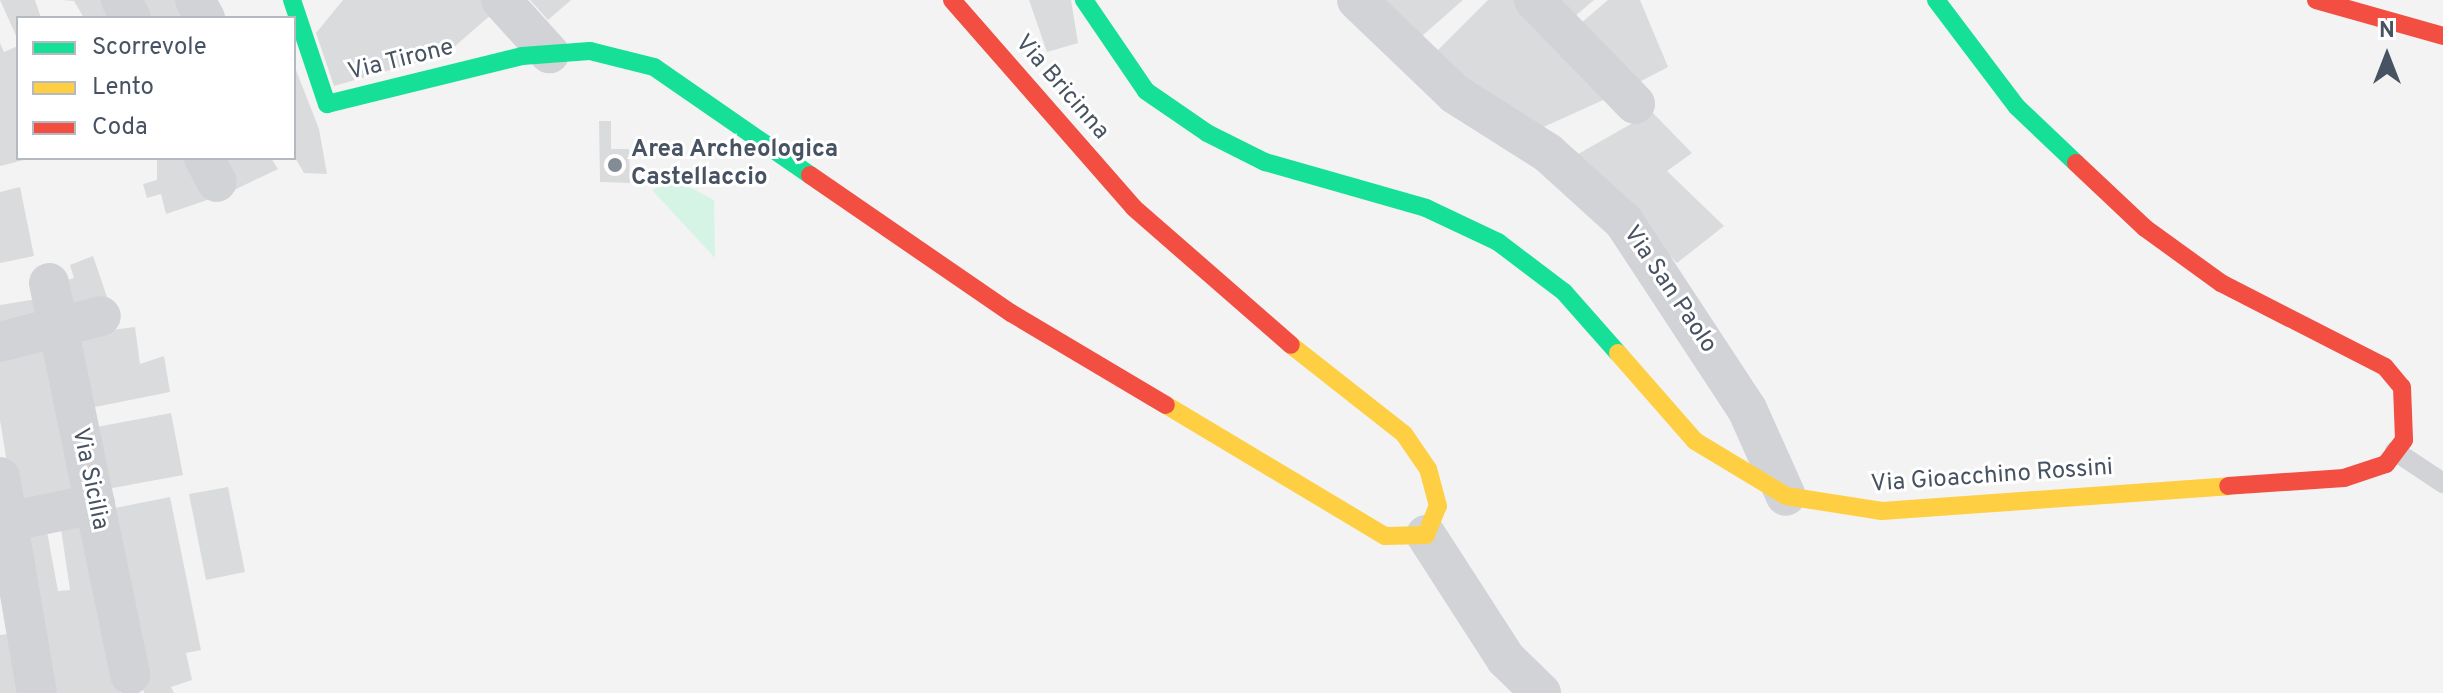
<!DOCTYPE html>
<html>
<head>
<meta charset="utf-8">
<style>
  body { margin:0 }
  #map { position:relative; width:2443px; height:693px; overflow:hidden; background:#f3f3f3; font-family:Overpass,sans-serif }
  div>[style] { position:absolute }
  .green>* { inset:0; background:#d5f4e5 }
  .building>* { inset:0; background:#dadbdd }
  .lane>* { height:20px; margin:-10px; padding:0 10px; transform-origin:10px; border-radius:10px; background:#d1d3d7 }
  .street>* { height:40px; margin:-20px; padding:0 20px; transform-origin:20px; border-radius:20px; background:#d1d3d7 }
  .fast>* { height:18px; margin:-9px; padding:0 9px; transform-origin:9px; border-radius:9px; background:#16e098 }
  .slow>* { height:18px; margin:-9px; padding:0 9px; transform-origin:9px; border-radius:9px; background:#ffcf43 }
  .jam>* { height:18px; margin:-9px; padding:0 9px; transform-origin:9px; border-radius:9px; background:#f24e42 }
  .dots>* { width:22px; height:22px; translate:-50% -50%; box-sizing:border-box; border:4px solid #fff; border-radius:50% }
  span { translate:-50% -50%; white-space:nowrap; text-align:center; line-height:1.15; -webkit-text-stroke:6px #fff; paint-order:stroke }
  .street-label { font-size:24px; color:#475362 }
  .poi-label { font-size:24px; color:#475362; font-weight:700 }
  .left { translate:0 -50%; text-align:left }
  .legend { position:absolute; left:16px; top:16px; width:280px; height:144px; box-sizing:border-box; background:#fff; border:2px solid #b5bac0; margin:0; padding:10px 14px; list-style:none; font-size:24px; color:#475362 }
  .legend li { display:flex; align-items:center; gap:16px; height:40px }
  .legend b { width:40px; border:2px solid #b5bac0 }
  .north { position:absolute; left:2347px; top:16px; width:80px; height:80px; -webkit-text-stroke:6px #fff; paint-order:stroke; rotate:0deg; font-size:22px; font-weight:700; line-height:32px; text-align:center; color:#475362 }
  .north::after { content:''; display:block; margin:auto; width:28px; height:36px; background:#475362; clip-path:polygon(50% 0,100% 100%,50% 72%,0 100%) }
</style>
</head>
<body>
<div id="map">
  <div class="green">
    <div style="clip-path:polygon(676px 180px,714px 200px,715px 258px,652px 190px)"></div>
  </div>
  <div class="building">
    <div style="clip-path:polygon(0 0,35px 0,41px 18px,18px 18px,18px 40px)"></div>
    <div style="clip-path:polygon(62px 0,110px 0,119px 18px,84px 18px,74px 1px)"></div>
    <div style="clip-path:polygon(133px 0,184px 0,195px 18px,143px 18px)"></div>
    <div style="clip-path:polygon(343px 0,481px 0,493px 13px,446px 54px,334px 86px,316px 33px)"></div>
    <div style="clip-path:polygon(530px 0,571px 0,548px 20px)"></div>
    <div style="clip-path:polygon(1029px 0,1071px 0,1078px 43px,1047px 52px)"></div>
    <div style="clip-path:polygon(1369px 0,1463px 0,1413px 44px)"></div>
    <div style="clip-path:polygon(1488px 0,1519px 0,1612px 96px,1537px 130px,1430px 58px)"></div>
    <div style="clip-path:polygon(1547px 0,1594px 0,1568px 22px)"></div>
    <div style="clip-path:polygon(1608px 0,1640px 0,1668px 67px,1628px 88px,1574px 29px)"></div>
    <div style="clip-path:polygon(0 43px,4px 52px,18px 46px,18px 158px,28px 159px,0 166px)"></div>
    <div style="clip-path:polygon(294px 65px,319px 129px,327px 174px,304px 173px,294px 156px)"></div>
    <div style="clip-path:polygon(1652px 112px,1692px 153px,1667px 171px,1724px 226px,1677px 263px,1573px 157px)"></div>
    <div style="clip-path:polygon(599px 121px,611px 121px,611px 149px,629px 149px,630px 183px,600px 182px)"></div>
    <div style="clip-path:polygon(157px 158px,192px 158px,213px 198px,166px 214px,161px 194px,147px 198px,143px 184px,157px 180px)"></div>
    <div style="clip-path:polygon(212px 158px,271px 158px,278px 169px,230px 192px)"></div>
    <div style="clip-path:polygon(20px 187px,34px 256px,0 263px,0 192px)"></div>
    <div style="clip-path:polygon(93px 256px,107px 297px,65px 312px,57px 283px,74px 278px,70px 265px)"></div>
    <div style="clip-path:polygon(43px 298px,48px 322px,0 333px,0 305px)"></div>
    <div style="clip-path:polygon(135px 327px,140px 364px,164px 356px,170px 392px,85px 409px,71px 335px)"></div>
    <div style="clip-path:polygon(52px 339px,85px 494px,15px 512px,0 420px,0 353px)"></div>
    <div style="clip-path:polygon(171px 413px,183px 475px,102px 490px,91px 428px)"></div>
    <div style="clip-path:polygon(228px 487px,245px 572px,206px 580px,189px 494px)"></div>
    <div style="clip-path:polygon(170px 497px,201px 650px,186px 653px,192px 680px,171px 687px,174px 693px,144px 693px,105px 510px)"></div>
    <div style="clip-path:polygon(85px 518px,120px 693px,45px 693px,17px 530px,46px 526px,58px 591px,70px 590px,60px 522px)"></div>
    <div style="clip-path:polygon(15px 633px,25px 693px,0 693px,0 635px)"></div>
  </div>
  <div class="lane">
    <div style="left:2395px;top:451px;width:58px;rotate:33.7deg"></div>
  </div>
  <div class="street">
    <div style="left:121px;top:0;width:21px;rotate:61deg"></div>
    <div style="left:195px;top:0;width:21px;rotate:61deg"></div>
    <div style="left:501px;top:0;width:72px;rotate:47.8deg"></div>
    <div style="left:1357px;top:0;width:136px;rotate:43.8deg"></div>
    <div style="left:1455px;top:94px;width:110px;rotate:32.4deg"></div>
    <div style="left:1548px;top:153px;width:103px;rotate:42.2deg"></div>
    <div style="left:1624px;top:222px;width:224px;rotate:56.7deg"></div>
    <div style="left:1747px;top:409px;width:95px;rotate:65.9deg"></div>
    <div style="left:1534px;top:0;width:145px;rotate:45.8deg"></div>
    <div style="left:204px;top:158px;width:27px;rotate:62deg"></div>
    <div style="left:49px;top:283px;width:400px;rotate:78.3deg"></div>
    <div style="left:0;top:342px;width:104px;rotate:-14.4deg"></div>
    <div style="left:0;top:477px;width:219px;rotate:80.3deg"></div>
    <div style="left:7px;top:522px;width:90px;rotate:-11.6deg"></div>
    <div style="left:1426px;top:535px;width:148px;rotate:57.2deg"></div>
    <div style="left:1506px;top:659px;width:49px;rotate:44.2deg"></div>
  </div>
  <div class="fast">
    <div style="left:292px;top:0;width:110px;rotate:71.4deg"></div>
    <div style="left:327px;top:104px;width:201px;rotate:-13.8deg"></div>
    <div style="left:522px;top:56px;width:68px;rotate:-4.2deg"></div>
    <div style="left:590px;top:51px;width:66px;rotate:14deg"></div>
    <div style="left:654px;top:67px;width:190px;rotate:34.7deg"></div>
    <div style="left:1084px;top:0;width:110px;rotate:55.7deg"></div>
    <div style="left:1146px;top:91px;width:74px;rotate:34.5deg"></div>
    <div style="left:1207px;top:133px;width:65px;rotate:26.6deg"></div>
    <div style="left:1265px;top:162px;width:167px;rotate:15.9deg"></div>
    <div style="left:1426px;top:208px;width:80px;rotate:25.3deg"></div>
    <div style="left:1498px;top:242px;width:83px;rotate:37.1deg"></div>
    <div style="left:1564px;top:292px;width:81px;rotate:48.5deg"></div>
    <div style="left:1936px;top:0;width:134px;rotate:52.9deg"></div>
    <div style="left:2017px;top:107px;width:81px;rotate:43.5deg"></div>
  </div>
  <div class="slow">
    <div style="left:1618px;top:353px;width:117px;rotate:48.8deg"></div>
    <div style="left:1695px;top:441px;width:106px;rotate:31.1deg"></div>
    <div style="left:1786px;top:496px;width:97px;rotate:8.9deg"></div>
    <div style="left:1882px;top:511px;width:347px;rotate:-4.1deg"></div>
    <div style="left:1166px;top:405px;width:255px;rotate:30.9deg"></div>
    <div style="left:1385px;top:536px;width:41px;rotate:-1.4deg"></div>
    <div style="left:1426px;top:535px;width:31px;rotate:-68deg"></div>
    <div style="left:1438px;top:506px;width:38px;rotate:-105deg"></div>
    <div style="left:1428px;top:469px;width:42px;rotate:-124.4deg"></div>
    <div style="left:1404px;top:434px;width:144px;rotate:-141.8deg"></div>
  </div>
  <div class="jam">
    <div style="left:952px;top:0;width:276px;rotate:48.8deg"></div>
    <div style="left:1134px;top:208px;width:208px;rotate:41.1deg"></div>
    <div style="left:2316px;top:0;width:132px;rotate:15.8deg"></div>
    <div style="left:2076px;top:163px;width:95px;rotate:43.3deg"></div>
    <div style="left:2145px;top:228px;width:94px;rotate:35.9deg"></div>
    <div style="left:2221px;top:283px;width:184px;rotate:27.1deg"></div>
    <div style="left:2385px;top:367px;width:26px;rotate:50deg"></div>
    <div style="left:2402px;top:387px;width:53px;rotate:87.8deg"></div>
    <div style="left:2404px;top:440px;width:30px;rotate:127deg"></div>
    <div style="left:2386px;top:464px;width:44px;rotate:161.6deg"></div>
    <div style="left:2344px;top:478px;width:116px;rotate:176.1deg"></div>
    <div style="left:810px;top:175px;width:244px;rotate:34.5deg"></div>
    <div style="left:1011px;top:313px;width:180px;rotate:30.7deg"></div>
  </div>
  <div class="dots">
    <div style="left:615px;top:165px;background:#838b95"></div>
  </div>
  <div class="street-label">
    <span style="left:401px;top:61px;rotate:-14deg">Via Tirone</span>
    <span style="left:1061px;top:88px;rotate:49deg">Via Bricinna</span>
    <span style="left:1669px;top:290px;rotate:56deg">Via San Paolo</span>
    <span style="left:1992px;top:477px;rotate:-4deg">Via Gioacchino Rossini</span>
    <span style="left:89px;top:479px;rotate:78deg">Via Sicilia</span>
  </div>
  <div class="poi-label">
    <span class="left" style="left:631px;top:165px">Area Archeologica<br>Castellaccio</span>
  </div>
  <ul class="legend">
  <li><b style="height:10px;background:#16e098"></b>Scorrevole</li>
  <li><b style="height:10px;background:#ffcf43"></b>Lento</li>
  <li><b style="height:10px;background:#f24e42"></b>Coda</li>
  </ul>
  <div class="north">N</div>
</div>
</body>
</html>
